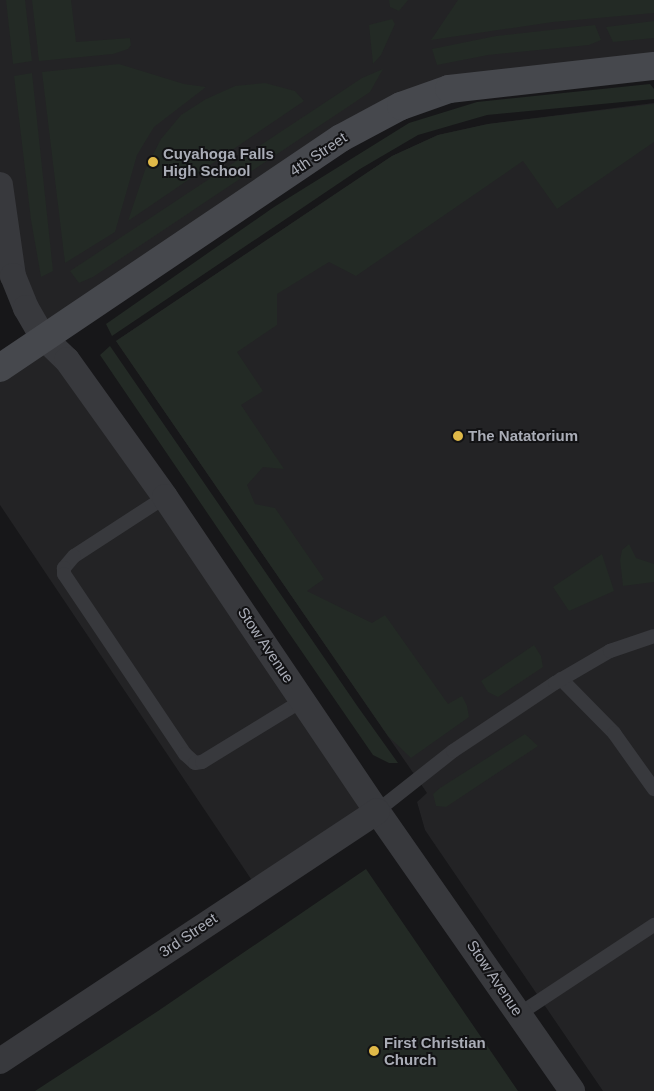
<!DOCTYPE html>
<html>
<head>
<meta charset="utf-8">
<style>
  body { margin:0 }
  #map { position:relative; width:654px; height:1091px; overflow:hidden; background:#171719; font-family:Helvetica,sans-serif }
  div>[style] { position:absolute }
  .built>* { inset:0; background:#232325 }
  .green>* { inset:0; background:#232a25 }
  .lane>* { height:14px; margin:-7px; padding:0 7px; transform-origin:7px; border-radius:7px; background:#38393d }
  .street>* { height:26px; margin:-13px; padding:0 13px; transform-origin:13px; border-radius:13px; background:#38393d }
  .secondary>* { height:28px; margin:-14px; padding:0 14px; transform-origin:14px; border-radius:14px; background:#46484d }
  .dots>* { width:14px; height:14px; translate:-50% -50%; box-sizing:border-box; border:2px solid #121214; border-radius:50% }
  span { translate:-50% -50%; white-space:nowrap; text-align:center; line-height:1.15; -webkit-text-stroke:4px #121214; paint-order:stroke }
  .poi-label { font-size:15px; color:#aaadb7; font-weight:700 }
  .left { translate:0 -50%; text-align:left }
  .street-label { font-size:15px; color:#aaadb7 }
</style>
</head>
<body>
<div id="map">
  <div class="built">
    <div style="clip-path:polygon(0 0,654px 0,654px 66px,401px 106px,44px 337px,377px 811px,257px 888px,0 505px,0 368px,43px 337px,0 185px)"></div>
    <div style="clip-path:polygon(654px 103px,654px 1091px,603px 1091px,425px 830px,417px 802px,427px 793px,116px 341px,392px 156px,438px 135px,488px 124px)"></div>
  </div>
  <div class="green">
    <div style="clip-path:polygon(6px 0,25px 0,32px 61px,13px 64px)"></div>
    <div style="clip-path:polygon(32px 0,71px 0,76px 42px,130px 38px,131px 45px,128px 49px,113px 54px,39px 61px)"></div>
    <div style="clip-path:polygon(389px 0,408px 0,399px 11px,390px 7px)"></div>
    <div style="clip-path:polygon(458px 0,654px 0,654px 13px,553px 22px,431px 40px)"></div>
    <div style="clip-path:polygon(392px 19px,395px 24px,381px 55px,373px 64px,369px 25px)"></div>
    <div style="clip-path:polygon(654px 21px,654px 38px,613px 42px,606px 27px)"></div>
    <div style="clip-path:polygon(595px 25px,601px 40px,589px 45px,488px 55px,437px 65px,432px 49px,496px 36px)"></div>
    <div style="clip-path:polygon(119px 64px,184px 84px,206px 87px,154px 127px,137px 155px,115px 232px,65px 263px,42px 72px)"></div>
    <div style="clip-path:polygon(383px 69px,370px 92px,93px 277px,79px 283px,70px 271px,362px 78px)"></div>
    <div style="clip-path:polygon(32px 73px,53px 271px,41px 277px,31px 220px,14px 76px)"></div>
    <div style="clip-path:polygon(265px 83px,295px 91px,304px 101px,128px 221px,145px 170px,161px 139px,181px 115px,206px 99px,235px 86px)"></div>
    <div style="clip-path:polygon(650px 84px,654px 89px,654px 99px,487px 115px,418px 135px,360px 169px,112px 336px,106px 324px,274px 207px,409px 123px,477px 102px)"></div>
    <div style="clip-path:polygon(654px 104px,654px 142px,557px 209px,523px 161px,356px 276px,329px 262px,277px 294px,277px 325px,237px 352px,263px 391px,241px 405px,284px 469px,263px 467px,247px 485px,255px 504px,275px 508px,324px 579px,307px 591px,372px 623px,385px 615px,448px 704px,462px 696px,467px 706px,469px 717px,411px 758px,388px 736px,116px 341px,392px 156px,438px 135px,488px 124px)"></div>
    <div style="clip-path:polygon(110px 346px,358px 707px,398px 763px,389px 763px,373px 755px,280px 620px,100px 355px)"></div>
    <div style="clip-path:polygon(629px 544px,636px 558px,654px 564px,654px 582px,623px 586px,620px 560px,622px 550px)"></div>
    <div style="clip-path:polygon(602px 554px,614px 591px,569px 611px,553px 587px)"></div>
    <div style="clip-path:polygon(534px 645px,541px 656px,543px 667px,498px 697px,488px 692px,481px 681px)"></div>
    <div style="clip-path:polygon(525px 734px,538px 746px,446px 807px,436px 806px,433px 794px,440px 788px)"></div>
    <div style="clip-path:polygon(366px 869px,518px 1091px,35px 1091px,158px 1011px)"></div>
  </div>
  <div class="lane">
    <div style="left:165px;top:497px;width:108px;rotate:147deg"></div>
    <div style="left:74px;top:556px;width:16px;rotate:130deg"></div>
    <div style="left:64px;top:568px;width:6px;rotate:90deg"></div>
    <div style="left:64px;top:574px;width:217px;rotate:56.1deg"></div>
    <div style="left:185px;top:754px;width:13px;rotate:42deg"></div>
    <div style="left:195px;top:763px;width:7px;rotate:-8deg"></div>
    <div style="left:202px;top:762px;width:119px;rotate:-31.5deg"></div>
    <div style="left:561px;top:679px;width:76px;rotate:45.5deg"></div>
    <div style="left:614px;top:733px;width:69px;rotate:54.5deg"></div>
    <div style="left:377px;top:811px;width:97px;rotate:-38.3deg"></div>
    <div style="left:453px;top:751px;width:123px;rotate:-33.7deg"></div>
    <div style="left:555px;top:683px;width:64px;rotate:-30.2deg"></div>
    <div style="left:610px;top:651px;width:46px;rotate:-18.8deg"></div>
    <div style="left:519px;top:1014px;width:162px;rotate:-33.4deg"></div>
  </div>
  <div class="street">
    <div style="left:0;top:185px;width:92px;rotate:81.9deg"></div>
    <div style="left:13px;top:276px;width:35px;rotate:68deg"></div>
    <div style="left:26px;top:308px;width:34px;rotate:60deg"></div>
    <div style="left:43px;top:337px;width:33px;rotate:44deg"></div>
    <div style="left:67px;top:360px;width:168px;rotate:54.4deg"></div>
    <div style="left:165px;top:497px;width:379px;rotate:56deg"></div>
    <div style="left:377px;top:811px;width:341px;rotate:55.1deg"></div>
    <div style="left:0;top:1061px;width:452px;rotate:-33.5deg"></div>
  </div>
  <div class="secondary">
    <div style="left:0;top:368px;width:411px;rotate:-34deg"></div>
    <div style="left:341px;top:138px;width:68px;rotate:-28.1deg"></div>
    <div style="left:401px;top:106px;width:51px;rotate:-19.5deg"></div>
    <div style="left:449px;top:89px;width:206px;rotate:-6.4deg"></div>
  </div>
  <div class="dots">
    <div style="left:153px;top:162px;background:#e0b948"></div>
    <div style="left:458px;top:436px;background:#e0b948"></div>
    <div style="left:374px;top:1051px;background:#e0b948"></div>
  </div>
  <div class="poi-label">
    <span class="left" style="left:163px;top:162px">Cuyahoga Falls<br>High School</span>
    <span class="left" style="left:468px;top:436px">The Natatorium</span>
    <span class="left" style="left:384px;top:1051px">First Christian<br>Church</span>
  </div>
  <div class="street-label">
    <span style="left:318px;top:154px;rotate:-34deg">4th Street</span>
    <span style="left:266px;top:645px;rotate:56deg">Stow Avenue</span>
    <span style="left:188px;top:935px;rotate:-34deg">3rd Street</span>
    <span style="left:495px;top:978px;rotate:56deg">Stow Avenue</span>
  </div>
</div>
</body>
</html>
